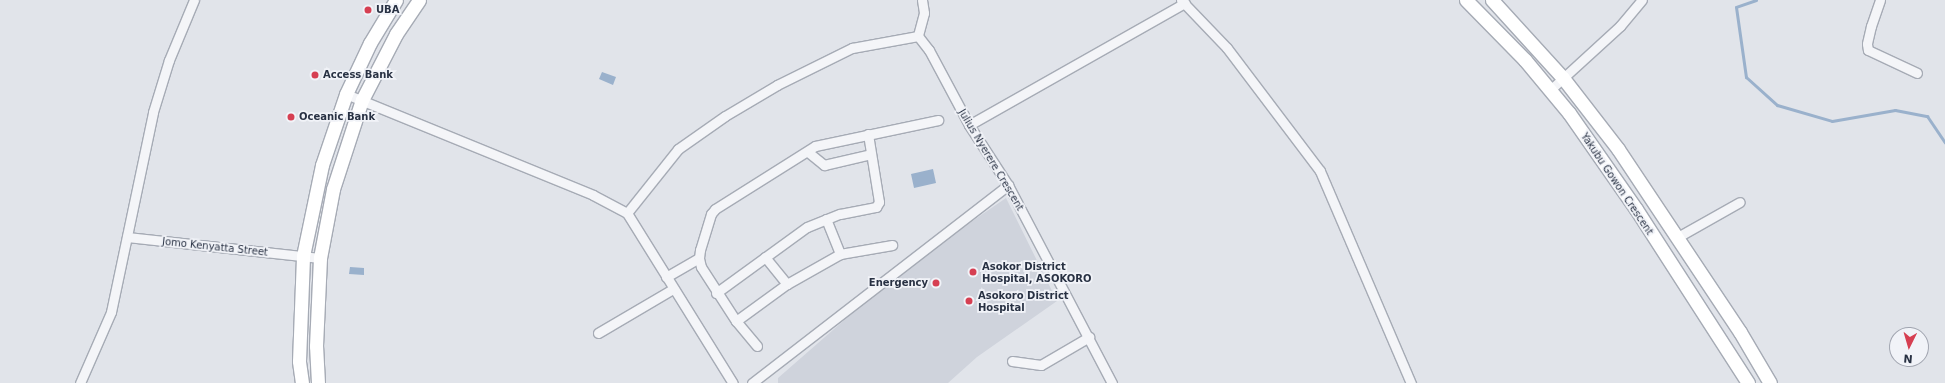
<!DOCTYPE html>
<html>
<head>
<meta charset="utf-8">
<style>
  body { margin:0 }
  #map { position:relative; width:1945px; height:383px; overflow:hidden; background:#e1e4ea; font-family:"DejaVu Sans",sans-serif }
  div>[style] { position:absolute }
  .built>* { inset:0; background:#cfd3dc }
  .water>* { inset:0; background:#9ab1cc }
  .stream>* { height:3px; margin:-1.5px; padding:0 1.5px; transform-origin:1.5px; border-radius:1.5px; background:#9ab1cc }
  .roads { filter:drop-shadow(1px 0 #a6abb5) drop-shadow(-1px 0 #a6abb5) drop-shadow(0 1px #a6abb5) drop-shadow(0 -1px #a6abb5) }
  .street>* { height:9px; margin:-4.5px; padding:0 4.5px; transform-origin:4.5px; border-radius:4.5px; background:#f4f5f8 }
  .secondary>* { height:13px; margin:-6.5px; padding:0 6.5px; transform-origin:6.5px; border-radius:6.5px; background:#fff }
  .dots>* { width:11px; height:11px; translate:-50% -50%; box-sizing:border-box; border:2px solid #f1f3f8; border-radius:50% }
  span { translate:-50% -50%; white-space:nowrap; text-align:center; line-height:1.15; -webkit-text-stroke:3.5px #f1f3f8; paint-order:stroke }
  .poi-label { font-size:10px; color:#283143; font-weight:700 }
  .left { translate:0 -50%; text-align:left }
  .right { translate:-100% -50%; text-align:right }
  .street-label { font-size:10px; color:#283143 }
  .north { position:absolute; left:1889px; top:327px; width:40px; height:40px; box-sizing:border-box; background:#f1f3f8; border:1px solid #a1a5b0; border-radius:50%; rotate:185deg; font-size:11px; font-weight:700; line-height:16px; text-align:center; color:#283143 }
  .north::after { content:''; display:block; margin:auto; width:14px; height:18px; background:#d63f52; clip-path:polygon(50% 0,100% 100%,50% 72%,0 100%) }
</style>
</head>
<body>
<div id="map">
  <div class="built">
    <div style="clip-path:polygon(1006px 198px,1057px 301px,977px 357px,948px 383px,778px 383px,778px 378px,857px 309px,936px 246px)"></div>
  </div>
  <div class="water">
    <div style="clip-path:polygon(602px 72px,616px 77px,613px 85px,599px 79px)"></div>
    <div style="clip-path:polygon(933px 169px,936px 183px,914px 188px,911px 174px)"></div>
    <div style="clip-path:polygon(350px 267px,364px 268px,364px 275px,349px 274px)"></div>
  </div>
  <div class="stream">
    <div style="left:1756px;top:0;width:21px;rotate:161deg"></div>
    <div style="left:1736px;top:7px;width:71px;rotate:81.9deg"></div>
    <div style="left:1746px;top:77px;width:42px;rotate:42.1deg"></div>
    <div style="left:1777px;top:105px;width:57px;rotate:16.2deg"></div>
    <div style="left:1832px;top:121px;width:64px;rotate:-9.9deg"></div>
    <div style="left:1895px;top:110px;width:33px;rotate:11deg"></div>
    <div style="left:1927px;top:116px;width:32px;rotate:56deg"></div>
  </div>
  <div class="roads">
    <div class="street">
      <div style="left:922px;top:0;width:13px;rotate:81deg"></div>
      <div style="left:924px;top:13px;width:24px;rotate:105deg"></div>
      <div style="left:918px;top:36px;width:18px;rotate:52deg"></div>
      <div style="left:929px;top:50px;width:85px;rotate:61.9deg"></div>
      <div style="left:969px;top:125px;width:72px;rotate:57deg"></div>
      <div style="left:1008px;top:185px;width:224px;rotate:62.3deg"></div>
      <div style="left:1181px;top:0;width:66px;rotate:46.2deg"></div>
      <div style="left:1227px;top:48px;width:154px;rotate:52.9deg"></div>
      <div style="left:1320px;top:171px;width:231px;rotate:66.8deg"></div>
      <div style="left:1880px;top:0;width:28px;rotate:109deg"></div>
      <div style="left:1871px;top:26px;width:18px;rotate:103deg"></div>
      <div style="left:1867px;top:44px;width:6px;rotate:81deg"></div>
      <div style="left:1868px;top:50px;width:54px;rotate:25.1deg"></div>
      <div style="left:1550px;top:90px;width:95px;rotate:-42.4deg"></div>
      <div style="left:1620px;top:26px;width:34px;rotate:-50deg"></div>
      <div style="left:346px;top:94px;width:267px;rotate:22.2deg"></div>
      <div style="left:593px;top:195px;width:38px;rotate:28deg"></div>
      <div style="left:627px;top:213px;width:200px;rotate:58.1deg"></div>
      <div style="left:969px;top:125px;width:248px;rotate:-29.5deg"></div>
      <div style="left:808px;top:152px;width:21px;rotate:39deg"></div>
      <div style="left:824px;top:165px;width:48px;rotate:-13.2deg"></div>
      <div style="left:627px;top:213px;width:82px;rotate:-51.4deg"></div>
      <div style="left:678px;top:149px;width:57px;rotate:-35.1deg"></div>
      <div style="left:725px;top:116px;width:61px;rotate:-30.8deg"></div>
      <div style="left:777px;top:85px;width:84px;rotate:-26.3deg"></div>
      <div style="left:852px;top:48px;width:67px;rotate:-10.3deg"></div>
      <div style="left:826px;top:219px;width:38px;rotate:68deg"></div>
      <div style="left:127px;top:237px;width:194px;rotate:6.2deg"></div>
      <div style="left:1676px;top:238px;width:73px;rotate:-29.4deg"></div>
      <div style="left:765px;top:257px;width:35px;rotate:51deg"></div>
      <div style="left:666px;top:277px;width:38px;rotate:-30deg"></div>
      <div style="left:716px;top:293px;width:112px;rotate:-36deg"></div>
      <div style="left:807px;top:227px;width:35px;rotate:-22deg"></div>
      <div style="left:840px;top:214px;width:37px;rotate:-11deg"></div>
      <div style="left:876px;top:207px;width:6px;rotate:-59deg"></div>
      <div style="left:879px;top:202px;width:69px;rotate:-99.2deg"></div>
      <div style="left:736px;top:321px;width:63px;rotate:-36deg"></div>
      <div style="left:787px;top:284px;width:61px;rotate:-29.5deg"></div>
      <div style="left:840px;top:254px;width:53px;rotate:-9.8deg"></div>
      <div style="left:598px;top:333px;width:87px;rotate:-30.4deg"></div>
      <div style="left:757px;top:346px;width:33px;rotate:-130deg"></div>
      <div style="left:736px;top:321px;width:64px;rotate:-122.9deg"></div>
      <div style="left:701px;top:267px;width:9px;rotate:-103deg"></div>
      <div style="left:699px;top:258px;width:8px;rotate:-83deg"></div>
      <div style="left:700px;top:250px;width:38px;rotate:-73deg"></div>
      <div style="left:711px;top:214px;width:6px;rotate:-51deg"></div>
      <div style="left:715px;top:209px;width:118px;rotate:-32.2deg"></div>
      <div style="left:815px;top:146px;width:126px;rotate:-11.9deg"></div>
      <div style="left:1012px;top:361px;width:29px;rotate:8deg"></div>
      <div style="left:1041px;top:365px;width:56px;rotate:-30.3deg"></div>
      <div style="left:80px;top:383px;width:77px;rotate:-66.4deg"></div>
      <div style="left:111px;top:312px;width:204px;rotate:-78.1deg"></div>
      <div style="left:153px;top:112px;width:54px;rotate:-72.9deg"></div>
      <div style="left:169px;top:60px;width:65px;rotate:-67.4deg"></div>
      <div style="left:752px;top:383px;width:324px;rotate:-37.7deg"></div>
    </div>
    <div class="secondary">
      <div style="left:1466px;top:0;width:84px;rotate:45.5deg"></div>
      <div style="left:1525px;top:60px;width:69px;rotate:50.3deg"></div>
      <div style="left:1569px;top:113px;width:117px;rotate:55.1deg"></div>
      <div style="left:1636px;top:209px;width:207px;rotate:57.2deg"></div>
      <div style="left:1492px;top:0;width:105px;rotate:47.7deg"></div>
      <div style="left:1563px;top:78px;width:90px;rotate:52.2deg"></div>
      <div style="left:1618px;top:149px;width:220px;rotate:56.3deg"></div>
      <div style="left:1740px;top:332px;width:59px;rotate:59.5deg"></div>
      <div style="left:302px;top:383px;width:22px;rotate:-98deg"></div>
      <div style="left:299px;top:361px;width:105px;rotate:-87.8deg"></div>
      <div style="left:303px;top:256px;width:93px;rotate:-78.2deg"></div>
      <div style="left:322px;top:165px;width:75px;rotate:-71.3deg"></div>
      <div style="left:346px;top:94px;width:56px;rotate:-64.8deg"></div>
      <div style="left:370px;top:43px;width:50px;rotate:-58.8deg"></div>
      <div style="left:318px;top:383px;width:37px;rotate:-93deg"></div>
      <div style="left:316px;top:346px;width:88px;rotate:-87.4deg"></div>
      <div style="left:320px;top:258px;width:70px;rotate:-79.3deg"></div>
      <div style="left:333px;top:189px;width:94px;rotate:-72deg"></div>
      <div style="left:362px;top:100px;width:74px;rotate:-62.7deg"></div>
      <div style="left:396px;top:34px;width:41px;rotate:-55.9deg"></div>
    </div>
  </div>
  <div class="dots">
    <div style="left:368px;top:10px;background:#d63f52"></div>
    <div style="left:315px;top:75px;background:#d63f52"></div>
    <div style="left:291px;top:117px;background:#d63f52"></div>
    <div style="left:973px;top:272px;background:#d63f52"></div>
    <div style="left:936px;top:283px;background:#d63f52"></div>
    <div style="left:969px;top:301px;background:#d63f52"></div>
  </div>
  <div class="poi-label">
    <span class="left" style="left:376px;top:10px">UBA</span>
    <span class="left" style="left:323px;top:75px">Access Bank</span>
    <span class="left" style="left:299px;top:117px">Oceanic Bank</span>
    <span class="left" style="left:982px;top:272px">Asokor District<br>Hospital, ASOKORO</span>
    <span class="right" style="left:928px;top:283px">Energency</span>
    <span class="left" style="left:978px;top:301px">Asokoro District<br>Hospital</span>
  </div>
  <div class="street-label">
    <span style="left:991px;top:160px;rotate:59deg">Julius Nyerere Crescent</span>
    <span style="left:1617px;top:184px;rotate:56deg">Yakubu Gowon Crescent</span>
    <span style="left:215px;top:247px;rotate:6deg">Jomo Kenyatta Street</span>
  </div>
  <div class="north">N</div>
</div>
</body>
</html>
